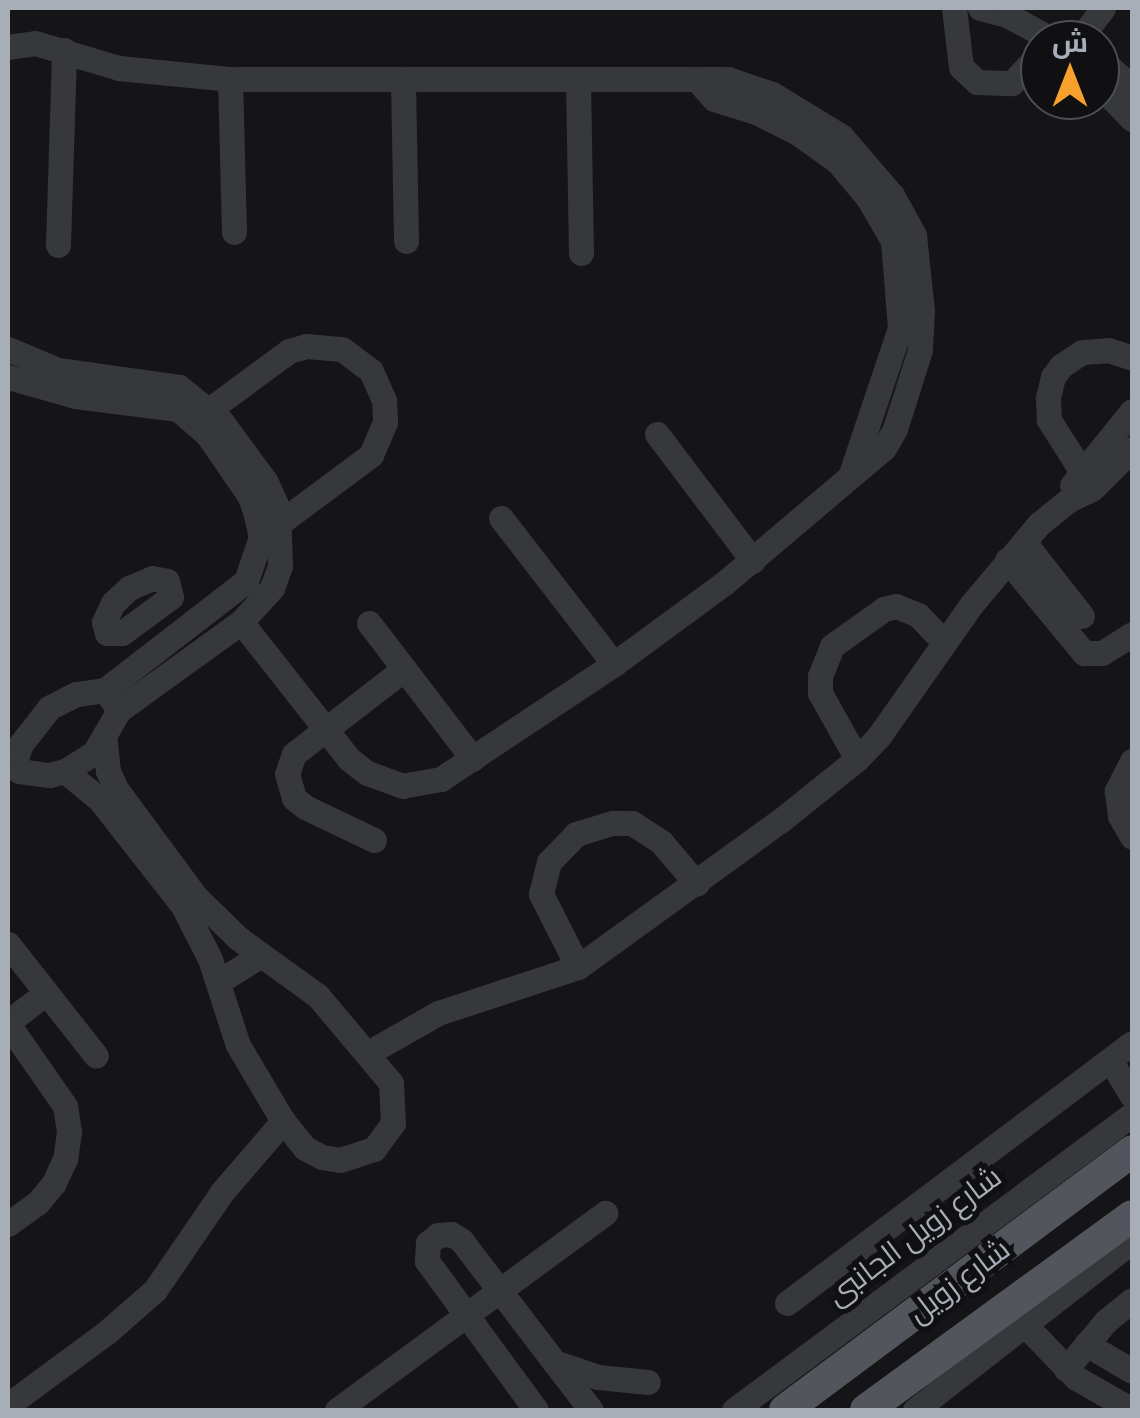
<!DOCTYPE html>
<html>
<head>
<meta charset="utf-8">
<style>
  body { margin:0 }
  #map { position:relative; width:1140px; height:1418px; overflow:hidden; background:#151517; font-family:Cabin,Cairo,sans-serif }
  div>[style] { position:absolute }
  .minor>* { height:25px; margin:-12.5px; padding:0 12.5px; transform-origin:12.5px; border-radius:12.5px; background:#36383c }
  .major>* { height:32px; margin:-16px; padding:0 16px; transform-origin:16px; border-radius:16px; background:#52555c }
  span { translate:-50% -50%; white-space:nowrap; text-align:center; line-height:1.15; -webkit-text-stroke:10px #101012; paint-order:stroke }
  .street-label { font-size:30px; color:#a7aeb8 }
  .frame { position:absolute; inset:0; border:10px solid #a7aeb8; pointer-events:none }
  .north { position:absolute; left:1020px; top:20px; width:100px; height:100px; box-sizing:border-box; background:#101012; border:2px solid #4c4f54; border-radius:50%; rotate:0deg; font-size:28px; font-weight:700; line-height:40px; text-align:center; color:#a7aeb8 }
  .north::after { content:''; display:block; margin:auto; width:35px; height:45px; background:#f8a02c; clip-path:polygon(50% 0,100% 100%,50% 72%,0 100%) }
</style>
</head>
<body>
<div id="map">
  <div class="minor">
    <div style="left:954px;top:8px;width:59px;rotate:83.2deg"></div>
    <div style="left:961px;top:67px;width:22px;rotate:43deg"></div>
    <div style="left:977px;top:82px;width:35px;rotate:2deg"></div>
    <div style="left:1012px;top:83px;width:41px;rotate:-47deg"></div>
    <div style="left:980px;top:8px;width:30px;rotate:15deg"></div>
    <div style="left:1009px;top:16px;width:48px;rotate:28.7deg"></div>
    <div style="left:1051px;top:39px;width:22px;rotate:3deg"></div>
    <div style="left:1079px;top:40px;width:40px;rotate:-53deg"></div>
    <div style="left:8px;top:47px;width:27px;rotate:-8deg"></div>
    <div style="left:35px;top:43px;width:88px;rotate:16.6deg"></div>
    <div style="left:119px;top:68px;width:112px;rotate:5.7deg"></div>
    <div style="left:230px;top:79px;width:498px"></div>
    <div style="left:728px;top:79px;width:46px;rotate:18.8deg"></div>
    <div style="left:772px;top:94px;width:81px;rotate:31.3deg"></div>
    <div style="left:841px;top:136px;width:78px;rotate:49.2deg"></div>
    <div style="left:892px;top:195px;width:46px;rotate:61.2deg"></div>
    <div style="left:914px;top:235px;width:76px;rotate:84deg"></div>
    <div style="left:922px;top:311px;width:39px;rotate:93deg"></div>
    <div style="left:920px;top:350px;width:83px;rotate:107.6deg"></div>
    <div style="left:895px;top:429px;width:22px;rotate:120deg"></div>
    <div style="left:884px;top:448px;width:211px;rotate:139.8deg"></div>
    <div style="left:723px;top:584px;width:135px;rotate:143.7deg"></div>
    <div style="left:614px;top:664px;width:208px;rotate:146.4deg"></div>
    <div style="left:441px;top:779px;width:39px;rotate:170deg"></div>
    <div style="left:403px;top:786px;width:38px;rotate:-160deg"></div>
    <div style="left:367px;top:773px;width:23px;rotate:-142deg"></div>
    <div style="left:349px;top:759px;width:174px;rotate:-128.2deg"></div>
    <div style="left:1100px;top:59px;width:43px;rotate:41.2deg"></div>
    <div style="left:230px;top:79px;width:153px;rotate:88.5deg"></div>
    <div style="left:697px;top:80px;width:25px;rotate:48deg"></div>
    <div style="left:714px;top:99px;width:44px;rotate:17.2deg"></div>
    <div style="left:756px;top:112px;width:47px;rotate:26.6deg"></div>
    <div style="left:798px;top:133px;width:49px;rotate:35.9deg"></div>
    <div style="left:838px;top:162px;width:47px;rotate:50.2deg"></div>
    <div style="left:868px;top:198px;width:50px;rotate:59.8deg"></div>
    <div style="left:893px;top:241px;width:87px;rotate:85.4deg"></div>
    <div style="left:900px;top:328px;width:154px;rotate:108.6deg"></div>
    <div style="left:578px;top:81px;width:172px;rotate:89deg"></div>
    <div style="left:403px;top:82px;width:159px;rotate:88.9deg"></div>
    <div style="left:1100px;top:86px;width:46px;rotate:45.9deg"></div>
    <div style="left:58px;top:245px;width:195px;rotate:-88.2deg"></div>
    <div style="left:8px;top:349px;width:54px;rotate:22.8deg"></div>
    <div style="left:58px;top:370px;width:122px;rotate:8deg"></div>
    <div style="left:179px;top:387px;width:54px;rotate:39deg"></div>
    <div style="left:221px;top:421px;width:76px;rotate:53.6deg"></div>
    <div style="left:266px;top:482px;width:30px;rotate:66deg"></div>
    <div style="left:278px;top:509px;width:57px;rotate:88deg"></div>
    <div style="left:280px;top:566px;width:23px;rotate:110deg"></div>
    <div style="left:272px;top:588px;width:46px;rotate:132.4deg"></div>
    <div style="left:241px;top:622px;width:150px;rotate:144.2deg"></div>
    <div style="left:8px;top:377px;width:70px;rotate:15.8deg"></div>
    <div style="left:75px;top:396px;width:104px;rotate:7.2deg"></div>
    <div style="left:178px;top:409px;width:38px;rotate:41deg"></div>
    <div style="left:207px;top:434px;width:74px;rotate:55.5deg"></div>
    <div style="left:249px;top:495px;width:17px;rotate:69deg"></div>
    <div style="left:255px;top:511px;width:27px;rotate:77deg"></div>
    <div style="left:261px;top:537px;width:46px;rotate:108.8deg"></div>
    <div style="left:246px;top:581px;width:178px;rotate:142.3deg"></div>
    <div style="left:105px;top:690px;width:29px;rotate:172deg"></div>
    <div style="left:76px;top:694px;width:30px;rotate:153deg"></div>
    <div style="left:49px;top:708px;width:46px;rotate:127.9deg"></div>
    <div style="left:21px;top:744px;width:15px;rotate:110deg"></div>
    <div style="left:16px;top:758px;width:13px;rotate:77deg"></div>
    <div style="left:19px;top:771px;width:30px;rotate:8deg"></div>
    <div style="left:49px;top:775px;width:16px;rotate:-14deg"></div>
    <div style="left:65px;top:771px;width:34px;rotate:-32deg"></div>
    <div style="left:94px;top:753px;width:50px;rotate:-59.8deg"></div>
    <div style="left:119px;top:710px;width:24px;rotate:-125deg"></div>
    <div style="left:198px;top:418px;width:113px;rotate:-36.4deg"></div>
    <div style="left:289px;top:351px;width:18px;rotate:-16deg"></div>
    <div style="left:306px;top:346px;width:36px;rotate:5deg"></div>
    <div style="left:342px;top:349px;width:36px;rotate:37deg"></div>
    <div style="left:371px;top:371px;width:32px;rotate:66deg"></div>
    <div style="left:384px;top:400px;width:22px;rotate:87deg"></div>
    <div style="left:385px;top:422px;width:36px;rotate:113deg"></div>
    <div style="left:371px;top:455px;width:126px;rotate:143.4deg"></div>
    <div style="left:657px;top:434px;width:159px;rotate:52.9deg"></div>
    <div style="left:1082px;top:472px;width:62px;rotate:-122.4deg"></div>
    <div style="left:1049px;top:420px;width:22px;rotate:-93deg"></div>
    <div style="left:1048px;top:398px;width:22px;rotate:-77deg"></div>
    <div style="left:1053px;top:377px;width:14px;rotate:-54deg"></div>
    <div style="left:1061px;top:366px;width:25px;rotate:-34deg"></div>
    <div style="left:1082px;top:352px;width:26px;rotate:-4deg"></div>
    <div style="left:1108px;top:350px;width:25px;rotate:18deg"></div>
    <div style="left:1072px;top:485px;width:95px;rotate:-51deg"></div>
    <div style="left:501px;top:518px;width:185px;rotate:52.3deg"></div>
    <div style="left:1024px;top:542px;width:94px;rotate:51.9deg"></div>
    <div style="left:1007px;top:560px;width:121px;rotate:50.4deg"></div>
    <div style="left:1084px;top:653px;width:18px"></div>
    <div style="left:1102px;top:653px;width:36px;rotate:-32deg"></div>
    <div style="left:152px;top:578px;width:15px;rotate:11deg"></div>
    <div style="left:167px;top:581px;width:16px;rotate:76deg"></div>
    <div style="left:171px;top:597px;width:61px;rotate:143.7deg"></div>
    <div style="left:122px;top:633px;width:15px;rotate:180deg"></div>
    <div style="left:107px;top:633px;width:11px;rotate:-105deg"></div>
    <div style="left:104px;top:622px;width:21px;rotate:-65deg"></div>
    <div style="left:113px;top:603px;width:22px;rotate:-43deg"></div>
    <div style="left:129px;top:588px;width:25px;rotate:-23deg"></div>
    <div style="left:369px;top:623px;width:171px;rotate:52.6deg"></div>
    <div style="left:857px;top:759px;width:76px;rotate:-119.3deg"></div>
    <div style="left:820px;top:693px;width:17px;rotate:-90deg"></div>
    <div style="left:820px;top:676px;width:32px;rotate:-68deg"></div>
    <div style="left:832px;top:646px;width:64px;rotate:-35.4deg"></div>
    <div style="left:884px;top:609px;width:12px;rotate:-14deg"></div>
    <div style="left:896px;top:606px;width:24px;rotate:22deg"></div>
    <div style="left:918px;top:615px;width:37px;rotate:46deg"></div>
    <div style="left:1132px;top:761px;width:34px;rotate:117deg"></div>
    <div style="left:1117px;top:791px;width:25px;rotate:83deg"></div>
    <div style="left:1120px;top:816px;width:24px;rotate:60deg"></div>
    <div style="left:65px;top:771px;width:45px;rotate:39.6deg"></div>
    <div style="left:100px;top:800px;width:135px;rotate:51.9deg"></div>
    <div style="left:183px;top:906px;width:59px;rotate:63deg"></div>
    <div style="left:210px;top:959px;width:90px;rotate:72deg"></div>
    <div style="left:238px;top:1045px;width:88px;rotate:59.4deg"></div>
    <div style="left:283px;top:1121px;width:35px;rotate:51deg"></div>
    <div style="left:305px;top:1148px;width:19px;rotate:28deg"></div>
    <div style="left:322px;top:1157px;width:18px;rotate:9deg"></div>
    <div style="left:340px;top:1160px;width:36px;rotate:-18deg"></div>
    <div style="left:374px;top:1149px;width:32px;rotate:-54deg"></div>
    <div style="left:393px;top:1123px;width:40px;rotate:-92.9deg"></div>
    <div style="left:391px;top:1083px;width:114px;rotate:-130deg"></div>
    <div style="left:318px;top:996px;width:99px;rotate:-144.1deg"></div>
    <div style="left:238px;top:938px;width:60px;rotate:-135.7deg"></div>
    <div style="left:195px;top:896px;width:133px;rotate:-126.4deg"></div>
    <div style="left:116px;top:789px;width:20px;rotate:-114deg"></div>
    <div style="left:108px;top:771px;width:30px;rotate:-96deg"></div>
    <div style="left:374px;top:840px;width:76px;rotate:-154.4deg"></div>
    <div style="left:305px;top:807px;width:14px;rotate:-141deg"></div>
    <div style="left:294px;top:798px;width:25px;rotate:-106deg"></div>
    <div style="left:287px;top:774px;width:21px;rotate:-71deg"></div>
    <div style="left:294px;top:754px;width:139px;rotate:-37.7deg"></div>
    <div style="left:8px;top:944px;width:142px;rotate:51.8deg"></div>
    <div style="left:578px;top:967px;width:82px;rotate:-116.9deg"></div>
    <div style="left:541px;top:894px;width:33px;rotate:-76deg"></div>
    <div style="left:549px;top:862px;width:39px;rotate:-46deg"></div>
    <div style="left:576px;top:834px;width:38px;rotate:-17deg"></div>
    <div style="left:612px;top:823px;width:20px"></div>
    <div style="left:632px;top:823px;width:35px;rotate:33deg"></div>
    <div style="left:661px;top:842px;width:55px;rotate:49.4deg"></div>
    <div style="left:218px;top:982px;width:51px;rotate:-32.1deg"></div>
    <div style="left:8px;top:1022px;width:48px;rotate:-37.3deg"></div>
    <div style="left:8px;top:1024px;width:100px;rotate:55.2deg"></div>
    <div style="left:65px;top:1106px;width:26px;rotate:81deg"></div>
    <div style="left:69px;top:1132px;width:27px;rotate:98deg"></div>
    <div style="left:65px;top:1159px;width:26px;rotate:115deg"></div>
    <div style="left:54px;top:1183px;width:26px;rotate:130deg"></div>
    <div style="left:37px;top:1203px;width:36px;rotate:144deg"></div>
    <div style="left:368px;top:1053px;width:81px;rotate:-29.7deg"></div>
    <div style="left:438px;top:1013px;width:147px;rotate:-18.2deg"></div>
    <div style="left:578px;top:967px;width:249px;rotate:-35.9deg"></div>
    <div style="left:780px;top:821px;width:99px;rotate:-38.8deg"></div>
    <div style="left:857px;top:759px;width:32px;rotate:-46deg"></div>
    <div style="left:879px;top:736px;width:160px;rotate:-54.9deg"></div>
    <div style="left:971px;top:605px;width:106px;rotate:-50deg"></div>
    <div style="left:1039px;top:524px;width:38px;rotate:-39deg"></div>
    <div style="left:1069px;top:500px;width:25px;rotate:-26deg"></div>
    <div style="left:1092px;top:489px;width:57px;rotate:-45deg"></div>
    <div style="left:1110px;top:1060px;width:42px;rotate:58.6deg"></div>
    <div style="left:787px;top:1303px;width:432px;rotate:-37deg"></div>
    <div style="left:1026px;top:1326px;width:72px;rotate:46.1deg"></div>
    <div style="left:1076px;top:1378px;width:64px;rotate:29.7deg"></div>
    <div style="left:1086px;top:1344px;width:53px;rotate:30.4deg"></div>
    <div style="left:554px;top:1362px;width:46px;rotate:18.8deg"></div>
    <div style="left:598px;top:1377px;width:50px;rotate:5.7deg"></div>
    <div style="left:1066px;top:1369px;width:62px;rotate:-50.2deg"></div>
    <div style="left:1106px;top:1321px;width:33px;rotate:-39deg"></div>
    <div style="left:8px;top:1405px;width:123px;rotate:-36.4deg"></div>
    <div style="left:107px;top:1332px;width:64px;rotate:-41.2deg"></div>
    <div style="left:155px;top:1290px;width:119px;rotate:-55.6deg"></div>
    <div style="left:222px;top:1192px;width:94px;rotate:-49.3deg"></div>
    <div style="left:337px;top:1410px;width:333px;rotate:-36.3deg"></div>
    <div style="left:536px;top:1410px;width:185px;rotate:-126.2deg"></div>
    <div style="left:427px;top:1261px;width:18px;rotate:-87deg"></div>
    <div style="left:428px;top:1243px;width:13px;rotate:-39deg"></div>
    <div style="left:438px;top:1235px;width:13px;rotate:-4deg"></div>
    <div style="left:451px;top:1234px;width:12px;rotate:31deg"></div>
    <div style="left:461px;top:1240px;width:214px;rotate:52.6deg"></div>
    <div style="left:734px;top:1410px;width:496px;rotate:-36.6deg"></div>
    <div style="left:915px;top:1410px;width:275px;rotate:-37.9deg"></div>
  </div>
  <div class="major">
    <div style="left:785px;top:1410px;width:433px;rotate:-36.7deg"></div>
    <div style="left:866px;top:1410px;width:329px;rotate:-36.1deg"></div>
  </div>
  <div class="street-label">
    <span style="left:914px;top:1236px;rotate:-37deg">شارع زويل الجانبى</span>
    <span style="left:959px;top:1281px;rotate:-37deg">شارع زويل</span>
  </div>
  <div class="frame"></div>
  <div class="north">ش</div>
</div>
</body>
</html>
